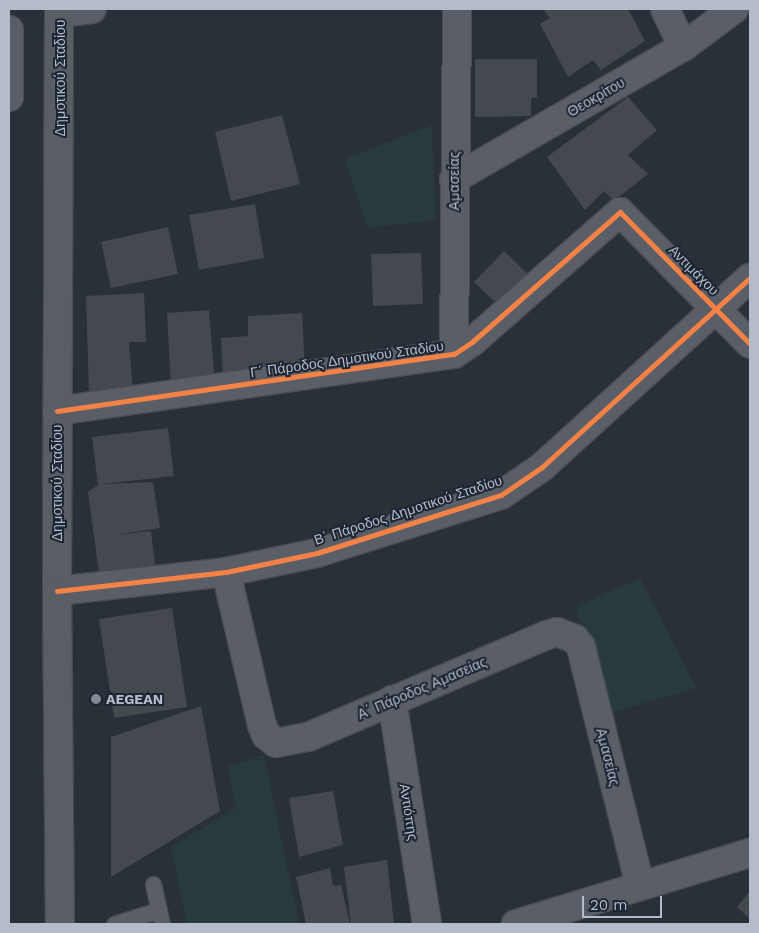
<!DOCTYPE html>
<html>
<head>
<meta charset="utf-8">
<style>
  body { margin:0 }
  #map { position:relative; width:759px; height:933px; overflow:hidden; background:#2a3038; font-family:"Work Sans",sans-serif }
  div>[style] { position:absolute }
  .green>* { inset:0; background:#273a3e }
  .building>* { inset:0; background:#444950 }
  .roads { filter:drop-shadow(1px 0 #484c53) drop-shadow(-1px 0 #484c53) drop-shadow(0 1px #484c53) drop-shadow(0 -1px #484c53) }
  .lane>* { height:15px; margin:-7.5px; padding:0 7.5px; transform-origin:7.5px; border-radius:7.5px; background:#5a5e66 }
  .street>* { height:28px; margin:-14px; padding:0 14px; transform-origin:14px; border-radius:14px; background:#5a5e66 }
  .secondary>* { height:28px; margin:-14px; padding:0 14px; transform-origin:14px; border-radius:14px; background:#595d64 }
  .cycleway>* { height:5px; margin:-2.5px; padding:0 2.5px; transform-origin:2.5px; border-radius:2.5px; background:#f48246 }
  .dots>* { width:14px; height:14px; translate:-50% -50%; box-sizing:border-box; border:2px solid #1d2633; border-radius:50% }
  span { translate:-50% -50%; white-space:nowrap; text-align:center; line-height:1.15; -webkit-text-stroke:4px #1d2633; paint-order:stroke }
  .street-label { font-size:14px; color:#b4bcc9 }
  .poi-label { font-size:14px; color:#b4bcc9; font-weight:700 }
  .left { translate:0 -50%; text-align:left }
  .frame { position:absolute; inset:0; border:10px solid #b4bcc9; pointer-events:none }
  .scale { position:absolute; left:582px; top:896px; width:80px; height:22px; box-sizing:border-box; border:2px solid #b4bcc9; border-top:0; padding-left:6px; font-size:15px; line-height:18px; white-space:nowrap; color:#b4bcc9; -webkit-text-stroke:4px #1d2633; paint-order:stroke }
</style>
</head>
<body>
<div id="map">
  <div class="green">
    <div style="clip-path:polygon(432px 125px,435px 220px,368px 228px,345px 159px)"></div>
    <div style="clip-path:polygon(640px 578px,696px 688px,605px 715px,576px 607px)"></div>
    <div style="clip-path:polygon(264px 755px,299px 924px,187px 924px,171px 847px,236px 808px,228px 766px)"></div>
  </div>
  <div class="building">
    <div style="clip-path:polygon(548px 9px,628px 9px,645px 41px,601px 70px,593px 60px,568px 77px,540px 24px,550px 18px,544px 11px)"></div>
    <div style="clip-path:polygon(475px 59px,537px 59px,537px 98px,531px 98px,531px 116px,475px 117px)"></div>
    <div style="clip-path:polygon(628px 97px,657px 130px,628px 155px,648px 174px,614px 201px,604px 191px,585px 210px,547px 157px)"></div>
    <div style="clip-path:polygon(282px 115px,300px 184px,231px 201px,215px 132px)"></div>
    <div style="clip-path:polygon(255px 204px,264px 258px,199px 270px,189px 215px)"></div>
    <div style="clip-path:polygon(168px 227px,178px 274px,111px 288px,101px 242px)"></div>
    <div style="clip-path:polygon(504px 251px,532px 278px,502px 309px,474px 282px)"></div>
    <div style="clip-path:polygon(421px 253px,423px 304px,373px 306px,371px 254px)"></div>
    <div style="clip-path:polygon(144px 293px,146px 342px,129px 342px,133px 390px,89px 394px,86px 296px)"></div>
    <div style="clip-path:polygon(209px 310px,215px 384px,171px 387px,167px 313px)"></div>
    <div style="clip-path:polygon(302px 313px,305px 372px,223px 376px,221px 338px,248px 336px,248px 316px)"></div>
    <div style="clip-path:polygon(168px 428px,174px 476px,103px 484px,153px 482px,160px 528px,115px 535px,151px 531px,155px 565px,99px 573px,88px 492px,98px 485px,92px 437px)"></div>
    <div style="clip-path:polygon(172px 608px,187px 707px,114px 718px,99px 619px)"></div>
    <div style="clip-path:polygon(201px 706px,220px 811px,111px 877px,111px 737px)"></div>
    <div style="clip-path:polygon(333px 791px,343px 845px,299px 857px,289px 798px)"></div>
    <div style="clip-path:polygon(387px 860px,394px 924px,351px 924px,344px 867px)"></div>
    <div style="clip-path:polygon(330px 868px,333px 886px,341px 885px,350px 924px,306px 924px,296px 877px)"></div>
    <div style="clip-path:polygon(750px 891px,750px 919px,737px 907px)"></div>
  </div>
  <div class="roads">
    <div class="lane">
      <div style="left:153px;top:884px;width:41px;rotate:77.3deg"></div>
      <div style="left:114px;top:924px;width:47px;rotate:-17.3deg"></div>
    </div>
    <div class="street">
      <div style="left:665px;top:9px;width:42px;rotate:64.7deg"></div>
      <div style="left:60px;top:13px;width:32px;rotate:-7deg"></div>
      <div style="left:9px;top:30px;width:67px;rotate:90deg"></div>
      <div style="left:454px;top:179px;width:264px;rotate:-30deg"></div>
      <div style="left:683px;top:47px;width:64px;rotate:-36.7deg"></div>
      <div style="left:454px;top:354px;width:345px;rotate:-89.5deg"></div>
      <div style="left:57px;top:411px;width:401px;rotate:-8.2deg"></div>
      <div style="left:454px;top:354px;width:22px;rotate:-34deg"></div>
      <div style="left:472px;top:342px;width:197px;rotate:-41.3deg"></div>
      <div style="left:620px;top:212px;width:185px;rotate:45.4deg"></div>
      <div style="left:226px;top:572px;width:157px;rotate:76.8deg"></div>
      <div style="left:262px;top:725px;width:11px;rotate:68deg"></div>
      <div style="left:266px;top:735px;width:13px;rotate:39deg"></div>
      <div style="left:276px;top:743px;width:33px;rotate:-11deg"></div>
      <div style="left:308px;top:737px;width:260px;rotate:-23.1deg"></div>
      <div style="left:547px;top:635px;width:10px;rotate:-17deg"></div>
      <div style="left:557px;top:632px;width:19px;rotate:21deg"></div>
      <div style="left:575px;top:639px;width:10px;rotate:53deg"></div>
      <div style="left:581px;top:647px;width:245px;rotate:76.1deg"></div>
      <div style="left:57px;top:591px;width:170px;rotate:-6.4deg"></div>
      <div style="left:226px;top:572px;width:93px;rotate:-11.8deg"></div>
      <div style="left:317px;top:553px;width:193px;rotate:-17.5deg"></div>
      <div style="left:501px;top:495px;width:50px;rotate:-34.3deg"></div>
      <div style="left:542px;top:467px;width:281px;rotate:-42.3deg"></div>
      <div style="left:392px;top:700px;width:227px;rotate:81.1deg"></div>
      <div style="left:516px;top:924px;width:245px;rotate:-16.9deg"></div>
    </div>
    <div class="secondary">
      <div style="left:59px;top:9px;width:582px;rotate:90.2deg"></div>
      <div style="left:57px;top:591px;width:333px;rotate:89.5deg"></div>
    </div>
  </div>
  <div class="cycleway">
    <div style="left:57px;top:411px;width:401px;rotate:-8.2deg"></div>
    <div style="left:454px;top:354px;width:22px;rotate:-34deg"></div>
    <div style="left:472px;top:342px;width:197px;rotate:-41.3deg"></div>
    <div style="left:620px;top:212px;width:185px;rotate:45.4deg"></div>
    <div style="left:57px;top:591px;width:170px;rotate:-6.4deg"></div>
    <div style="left:226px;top:572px;width:93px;rotate:-11.8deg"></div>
    <div style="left:317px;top:553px;width:193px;rotate:-17.5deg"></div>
    <div style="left:501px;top:495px;width:50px;rotate:-34.3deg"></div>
    <div style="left:542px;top:467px;width:281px;rotate:-42.3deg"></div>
  </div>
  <div class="dots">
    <div style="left:96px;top:699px;background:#848b96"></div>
  </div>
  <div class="street-label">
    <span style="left:60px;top:78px;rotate:-90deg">Δημοτικού Σταδίου</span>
    <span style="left:596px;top:97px;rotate:-30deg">Θεοκρίτου</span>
    <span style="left:454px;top:181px;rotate:-90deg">Αμασείας</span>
    <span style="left:694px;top:270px;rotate:45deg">Αντιμάχου</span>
    <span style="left:347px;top:359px;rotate:-8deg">Γ΄ Πάροδος Δημοτικού Σταδίου</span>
    <span style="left:57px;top:483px;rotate:-90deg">Δημοτικού Σταδίου</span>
    <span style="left:408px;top:510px;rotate:-18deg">Β΄ Πάροδος Δημοτικού Σταδίου</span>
    <span style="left:422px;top:688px;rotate:-23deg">Α΄ Πάροδος Αμασείας</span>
    <span style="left:608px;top:757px;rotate:76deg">Αμασείας</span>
    <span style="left:409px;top:812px;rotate:81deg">Αντιόπης</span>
  </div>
  <div class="poi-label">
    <span class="left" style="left:106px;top:699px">AEGEAN</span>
  </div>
  <div class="frame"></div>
  <div class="scale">20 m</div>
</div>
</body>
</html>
